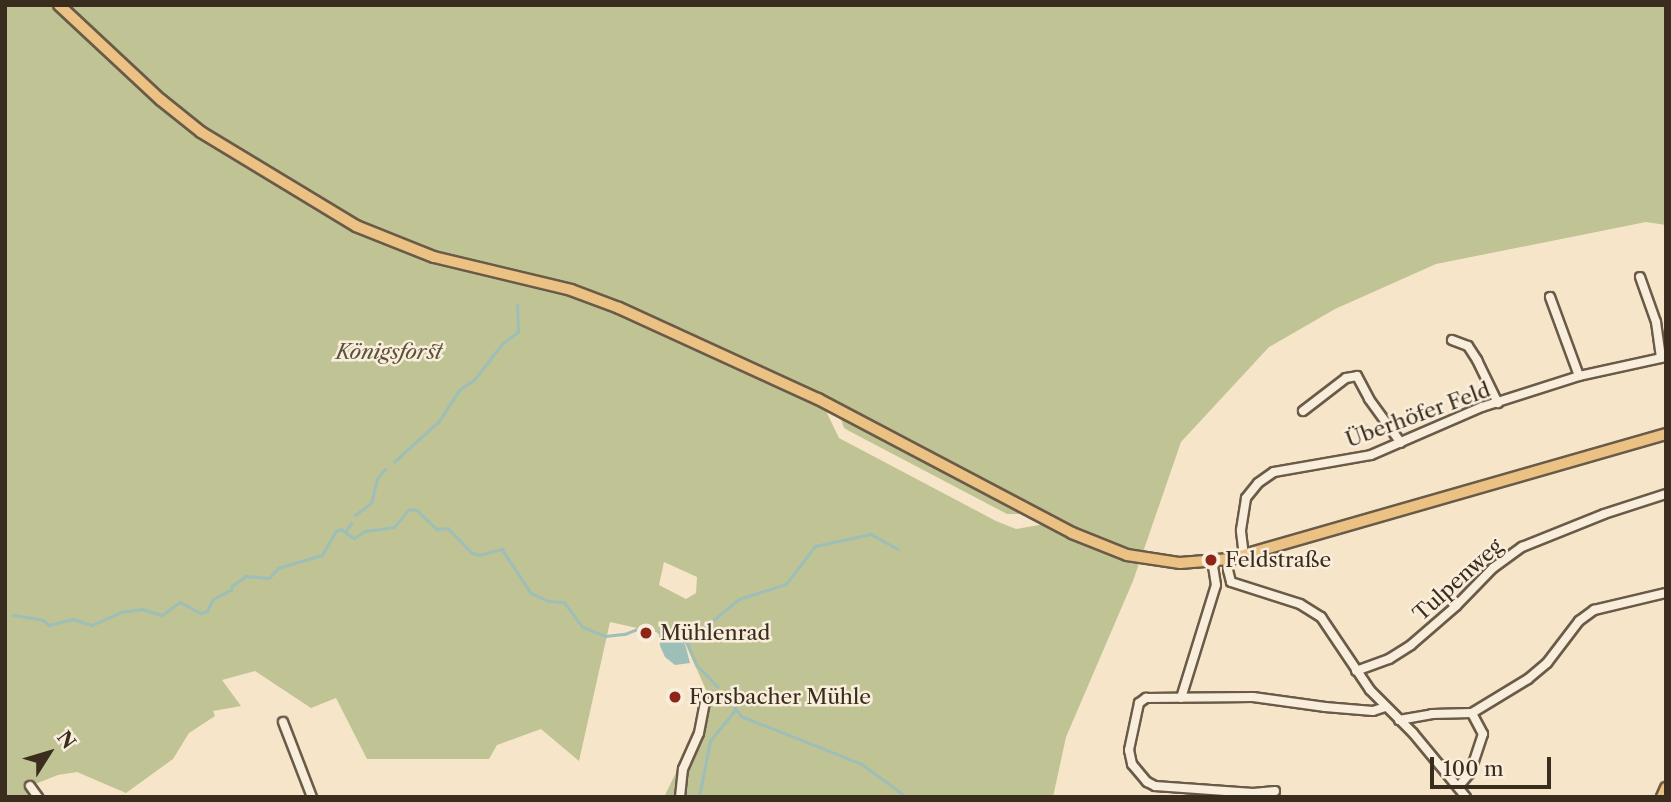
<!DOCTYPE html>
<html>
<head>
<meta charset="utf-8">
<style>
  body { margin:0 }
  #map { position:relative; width:1671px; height:802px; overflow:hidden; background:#f6e5c9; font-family:"Libre Caslon Text",serif }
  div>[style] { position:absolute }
  .green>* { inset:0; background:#c0c394 }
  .water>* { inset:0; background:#9dbfb8 }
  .stream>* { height:2.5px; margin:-1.25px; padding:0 1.25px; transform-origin:1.25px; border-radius:1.25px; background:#9dbfb8 }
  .roads { filter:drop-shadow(2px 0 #6a5b48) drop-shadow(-2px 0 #6a5b48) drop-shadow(0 2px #6a5b48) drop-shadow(0 -2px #6a5b48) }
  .minor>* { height:8px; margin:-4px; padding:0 4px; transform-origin:4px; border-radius:4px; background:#f9eedc }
  .major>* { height:10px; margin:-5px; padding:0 5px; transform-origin:5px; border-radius:5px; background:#ebc284 }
  .dots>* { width:19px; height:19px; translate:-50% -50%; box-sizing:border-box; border:4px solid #f9eedc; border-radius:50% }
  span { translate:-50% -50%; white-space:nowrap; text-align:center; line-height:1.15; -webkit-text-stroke:5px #f9eedc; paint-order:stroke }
  .park-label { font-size:21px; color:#5c523b; font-style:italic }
  .street-label { font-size:21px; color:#3b2d1d }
  .poi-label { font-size:21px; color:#3b2d1d }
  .left { translate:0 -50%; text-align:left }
  .frame { position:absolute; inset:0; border:7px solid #3b2d1d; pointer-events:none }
  .north { position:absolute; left:14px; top:718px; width:70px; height:70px; -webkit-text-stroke:5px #f9eedc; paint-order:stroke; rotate:53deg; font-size:19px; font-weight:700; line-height:28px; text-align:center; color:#3b2d1d }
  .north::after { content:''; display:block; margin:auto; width:24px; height:32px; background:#3b2d1d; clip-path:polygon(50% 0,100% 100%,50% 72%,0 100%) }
  .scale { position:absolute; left:1430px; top:757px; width:121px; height:32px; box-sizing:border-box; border:4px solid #3b2d1d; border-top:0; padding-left:9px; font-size:21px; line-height:24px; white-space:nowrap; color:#3b2d1d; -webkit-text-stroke:5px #f9eedc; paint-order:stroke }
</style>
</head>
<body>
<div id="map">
  <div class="green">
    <div style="clip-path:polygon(evenodd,5px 5px,1666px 5px,1666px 225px,1646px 222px,1436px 264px,1335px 309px,1269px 347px,1181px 442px,1133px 581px,1066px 737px,1053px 797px,664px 797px,711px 701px,685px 643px,673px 636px,610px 622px,579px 761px,541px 729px,497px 745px,489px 759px,367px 759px,336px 698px,311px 708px,255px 671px,222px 680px,241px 706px,213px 711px,215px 716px,189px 733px,173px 759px,126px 793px,77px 772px,58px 775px,30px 786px,29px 797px,5px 797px,5px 5px,824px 407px,840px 416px,844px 428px,851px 432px,1007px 514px,1027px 514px,1045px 524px,1016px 529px,996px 521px,839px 438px,824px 407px,5px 5px,664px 562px,697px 577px,696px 593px,686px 599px,659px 585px,664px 562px)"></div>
  </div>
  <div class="water">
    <div style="clip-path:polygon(659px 633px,685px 644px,690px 663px,675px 665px,665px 657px,660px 646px)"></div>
  </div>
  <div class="stream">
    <div style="left:394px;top:462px;width:61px;rotate:-42.3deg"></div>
    <div style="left:439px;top:421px;width:37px;rotate:-57deg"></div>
    <div style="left:459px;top:390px;width:18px;rotate:-34deg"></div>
    <div style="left:474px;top:380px;width:46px;rotate:-52.1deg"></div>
    <div style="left:502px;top:344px;width:20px;rotate:-37deg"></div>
    <div style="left:518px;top:332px;width:27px;rotate:-92deg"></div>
    <div style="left:355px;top:515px;width:20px;rotate:-37deg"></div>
    <div style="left:371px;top:503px;width:25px;rotate:-76deg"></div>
    <div style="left:377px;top:479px;width:13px;rotate:-51deg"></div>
    <div style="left:345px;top:532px;width:11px;rotate:-56deg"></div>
    <div style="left:13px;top:615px;width:30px;rotate:9deg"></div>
    <div style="left:43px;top:620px;width:8px;rotate:40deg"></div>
    <div style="left:49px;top:625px;width:25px;rotate:-14deg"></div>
    <div style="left:73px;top:619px;width:20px;rotate:18deg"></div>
    <div style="left:92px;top:625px;width:32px;rotate:-24deg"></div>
    <div style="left:121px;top:612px;width:21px;rotate:-8deg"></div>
    <div style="left:142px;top:609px;width:21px;rotate:17deg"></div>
    <div style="left:162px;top:615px;width:22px;rotate:-36deg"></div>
    <div style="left:180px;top:602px;width:24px;rotate:28deg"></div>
    <div style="left:201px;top:613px;width:6px;rotate:-18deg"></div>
    <div style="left:207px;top:611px;width:13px;rotate:-63deg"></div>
    <div style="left:213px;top:599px;width:20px;rotate:-27deg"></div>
    <div style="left:231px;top:590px;width:4px;rotate:-76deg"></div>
    <div style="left:232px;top:586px;width:17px;rotate:-36deg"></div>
    <div style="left:246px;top:576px;width:23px;rotate:5deg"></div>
    <div style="left:269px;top:578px;width:13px;rotate:-48deg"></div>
    <div style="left:278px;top:568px;width:46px;rotate:-16.5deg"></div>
    <div style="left:322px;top:555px;width:28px;rotate:-60deg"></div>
    <div style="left:336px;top:531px;width:5px;rotate:-22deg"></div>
    <div style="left:341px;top:529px;width:16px;rotate:35deg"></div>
    <div style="left:354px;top:538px;width:13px;rotate:-32deg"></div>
    <div style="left:365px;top:531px;width:29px;rotate:-8deg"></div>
    <div style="left:394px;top:527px;width:23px;rotate:-50deg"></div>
    <div style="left:409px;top:509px;width:8px;rotate:7deg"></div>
    <div style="left:417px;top:510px;width:28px;rotate:44deg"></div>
    <div style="left:437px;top:529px;width:11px;rotate:-5deg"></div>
    <div style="left:448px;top:528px;width:33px;rotate:46deg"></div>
    <div style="left:471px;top:552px;width:9px;rotate:21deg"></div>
    <div style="left:479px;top:555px;width:24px;rotate:-15deg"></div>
    <div style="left:502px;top:549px;width:53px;rotate:56.6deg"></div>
    <div style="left:531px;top:593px;width:19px;rotate:25deg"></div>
    <div style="left:548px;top:601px;width:16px;rotate:4deg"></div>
    <div style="left:564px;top:602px;width:31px;rotate:53deg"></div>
    <div style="left:583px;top:627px;width:24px;rotate:22deg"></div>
    <div style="left:605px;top:636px;width:20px;rotate:-6deg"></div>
    <div style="left:625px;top:634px;width:22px;rotate:-22deg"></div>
    <div style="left:659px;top:632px;width:30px;rotate:20deg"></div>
    <div style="left:687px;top:642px;width:25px;rotate:67deg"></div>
    <div style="left:697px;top:665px;width:30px;rotate:46deg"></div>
    <div style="left:687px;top:642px;width:67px;rotate:-39.6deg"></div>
    <div style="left:739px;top:599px;width:49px;rotate:-17.7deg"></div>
    <div style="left:786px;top:584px;width:48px;rotate:-52.7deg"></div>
    <div style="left:815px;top:546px;width:57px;rotate:-12.1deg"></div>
    <div style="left:871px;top:534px;width:31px;rotate:29deg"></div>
    <div style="left:726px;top:695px;width:26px;rotate:54deg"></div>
    <div style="left:741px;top:716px;width:130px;rotate:21.6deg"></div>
    <div style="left:862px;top:764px;width:56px;rotate:36.3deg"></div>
    <div style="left:699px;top:797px;width:57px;rotate:-78.9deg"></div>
    <div style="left:710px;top:741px;width:40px;rotate:-51deg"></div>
  </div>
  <div class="roads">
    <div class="minor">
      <div style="left:1640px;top:277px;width:48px;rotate:70.4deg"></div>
      <div style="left:1656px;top:322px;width:36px;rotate:82deg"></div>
      <div style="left:1550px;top:297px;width:84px;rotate:69.8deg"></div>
      <div style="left:1452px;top:340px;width:17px;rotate:21deg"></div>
      <div style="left:1468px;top:346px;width:17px;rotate:57deg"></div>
      <div style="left:1477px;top:360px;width:48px;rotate:64deg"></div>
      <div style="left:1303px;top:411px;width:54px;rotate:-37.5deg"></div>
      <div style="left:1346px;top:378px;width:11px;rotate:-10deg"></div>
      <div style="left:1357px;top:376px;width:26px;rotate:62deg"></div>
      <div style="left:1369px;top:399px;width:54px;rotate:54deg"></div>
      <div style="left:1244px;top:556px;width:26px;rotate:-97deg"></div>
      <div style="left:1241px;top:530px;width:32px;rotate:-81deg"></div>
      <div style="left:1246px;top:498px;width:19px;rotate:-51deg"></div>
      <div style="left:1258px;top:483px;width:19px;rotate:-35deg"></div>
      <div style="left:1274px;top:472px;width:98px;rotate:-9.9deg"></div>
      <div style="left:1371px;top:455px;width:121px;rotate:-23.4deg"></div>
      <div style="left:1482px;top:407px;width:102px;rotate:-17.7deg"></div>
      <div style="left:1579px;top:376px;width:89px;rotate:-12.3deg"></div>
      <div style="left:1230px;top:559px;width:11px;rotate:100deg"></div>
      <div style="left:1228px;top:570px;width:12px;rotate:76deg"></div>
      <div style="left:1231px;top:582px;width:72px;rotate:17.7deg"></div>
      <div style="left:1300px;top:604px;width:25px;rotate:32deg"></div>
      <div style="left:1321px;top:617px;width:88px;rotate:56.1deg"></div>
      <div style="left:1370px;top:690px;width:61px;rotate:45deg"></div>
      <div style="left:1413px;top:733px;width:83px;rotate:50.4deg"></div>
      <div style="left:1356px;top:671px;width:35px;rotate:-20deg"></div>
      <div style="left:1389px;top:659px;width:26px;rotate:-32deg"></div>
      <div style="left:1411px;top:645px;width:60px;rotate:-40.9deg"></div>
      <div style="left:1456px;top:606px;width:53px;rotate:-45.8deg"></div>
      <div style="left:1493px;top:568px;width:36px;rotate:-36deg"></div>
      <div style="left:1522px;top:547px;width:88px;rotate:-21.9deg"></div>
      <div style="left:1604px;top:514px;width:65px;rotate:-17.9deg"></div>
      <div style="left:1181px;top:698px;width:118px;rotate:-72.8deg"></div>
      <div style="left:1216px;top:585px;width:24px;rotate:-99deg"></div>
      <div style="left:1399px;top:720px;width:34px;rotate:-10deg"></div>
      <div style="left:1432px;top:714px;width:40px;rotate:-1.4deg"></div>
      <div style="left:1472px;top:713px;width:66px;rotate:-31.3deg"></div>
      <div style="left:1528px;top:679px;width:25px;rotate:-40deg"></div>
      <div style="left:1547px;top:663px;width:53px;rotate:-52.7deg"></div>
      <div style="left:1579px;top:621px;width:19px;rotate:-36deg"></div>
      <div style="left:1594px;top:610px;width:74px;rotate:-13.3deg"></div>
      <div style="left:283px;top:722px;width:80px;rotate:68.9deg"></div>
      <div style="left:30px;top:786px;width:14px;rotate:54deg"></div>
      <div style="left:1459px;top:786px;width:17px;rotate:-50deg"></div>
      <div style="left:1470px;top:773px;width:41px;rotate:-71.6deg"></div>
      <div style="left:1483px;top:734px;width:24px;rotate:-118deg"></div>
      <div style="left:1275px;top:791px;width:22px;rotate:175deg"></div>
      <div style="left:1253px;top:793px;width:98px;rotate:-175.9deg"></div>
      <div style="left:1155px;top:786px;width:9px;rotate:-153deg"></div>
      <div style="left:1147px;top:782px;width:23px;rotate:-130deg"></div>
      <div style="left:1132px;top:764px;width:14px;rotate:-102deg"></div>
      <div style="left:1129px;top:750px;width:48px;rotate:-78deg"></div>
      <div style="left:1139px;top:703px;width:9px;rotate:-36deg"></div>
      <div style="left:1146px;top:698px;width:107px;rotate:-0.5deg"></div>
      <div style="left:1253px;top:697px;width:73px;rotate:7.9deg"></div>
      <div style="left:1325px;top:707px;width:48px;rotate:4.8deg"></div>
      <div style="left:1373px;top:711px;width:13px;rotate:-18deg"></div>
      <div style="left:680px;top:797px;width:28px;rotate:-84deg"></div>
      <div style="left:683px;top:769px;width:39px;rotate:-66deg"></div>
      <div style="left:699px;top:733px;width:32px;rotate:-79deg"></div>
    </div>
    <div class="major">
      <div style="left:59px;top:5px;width:139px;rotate:43deg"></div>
      <div style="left:161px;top:100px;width:51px;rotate:38.7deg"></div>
      <div style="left:201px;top:132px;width:181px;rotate:31.2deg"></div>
      <div style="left:356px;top:226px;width:84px;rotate:21.7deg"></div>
      <div style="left:434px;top:257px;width:141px;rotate:13.5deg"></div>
      <div style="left:571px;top:290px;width:51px;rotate:20.6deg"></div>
      <div style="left:619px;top:308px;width:219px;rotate:24.6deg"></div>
      <div style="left:818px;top:399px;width:287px;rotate:27.8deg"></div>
      <div style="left:1072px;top:533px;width:59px;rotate:21.8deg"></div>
      <div style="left:1127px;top:555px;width:54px;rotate:8.6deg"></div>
      <div style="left:1180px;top:563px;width:50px;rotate:-4.6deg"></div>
      <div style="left:1230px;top:559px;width:454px;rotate:-16deg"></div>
      <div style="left:1662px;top:797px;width:10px;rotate:-66deg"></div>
    </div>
  </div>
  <div class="dots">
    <div style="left:1211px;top:560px;background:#8f2418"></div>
    <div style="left:646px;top:633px;background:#8f2418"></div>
    <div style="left:675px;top:697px;background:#8f2418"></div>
  </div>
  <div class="park-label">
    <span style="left:389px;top:352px">Königsforst</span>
  </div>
  <div class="street-label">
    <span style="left:1418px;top:415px;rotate:-20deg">Überhöfer Feld</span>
    <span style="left:1458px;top:580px;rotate:-42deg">Tulpenweg</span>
  </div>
  <div class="poi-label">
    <span class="left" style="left:1225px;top:560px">Feldstraße</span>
    <span class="left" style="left:660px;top:633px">Mühlenrad</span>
    <span class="left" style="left:689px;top:697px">Forsbacher Mühle</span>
  </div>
  <div class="frame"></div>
  <div class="north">N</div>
  <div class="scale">100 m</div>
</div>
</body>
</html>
